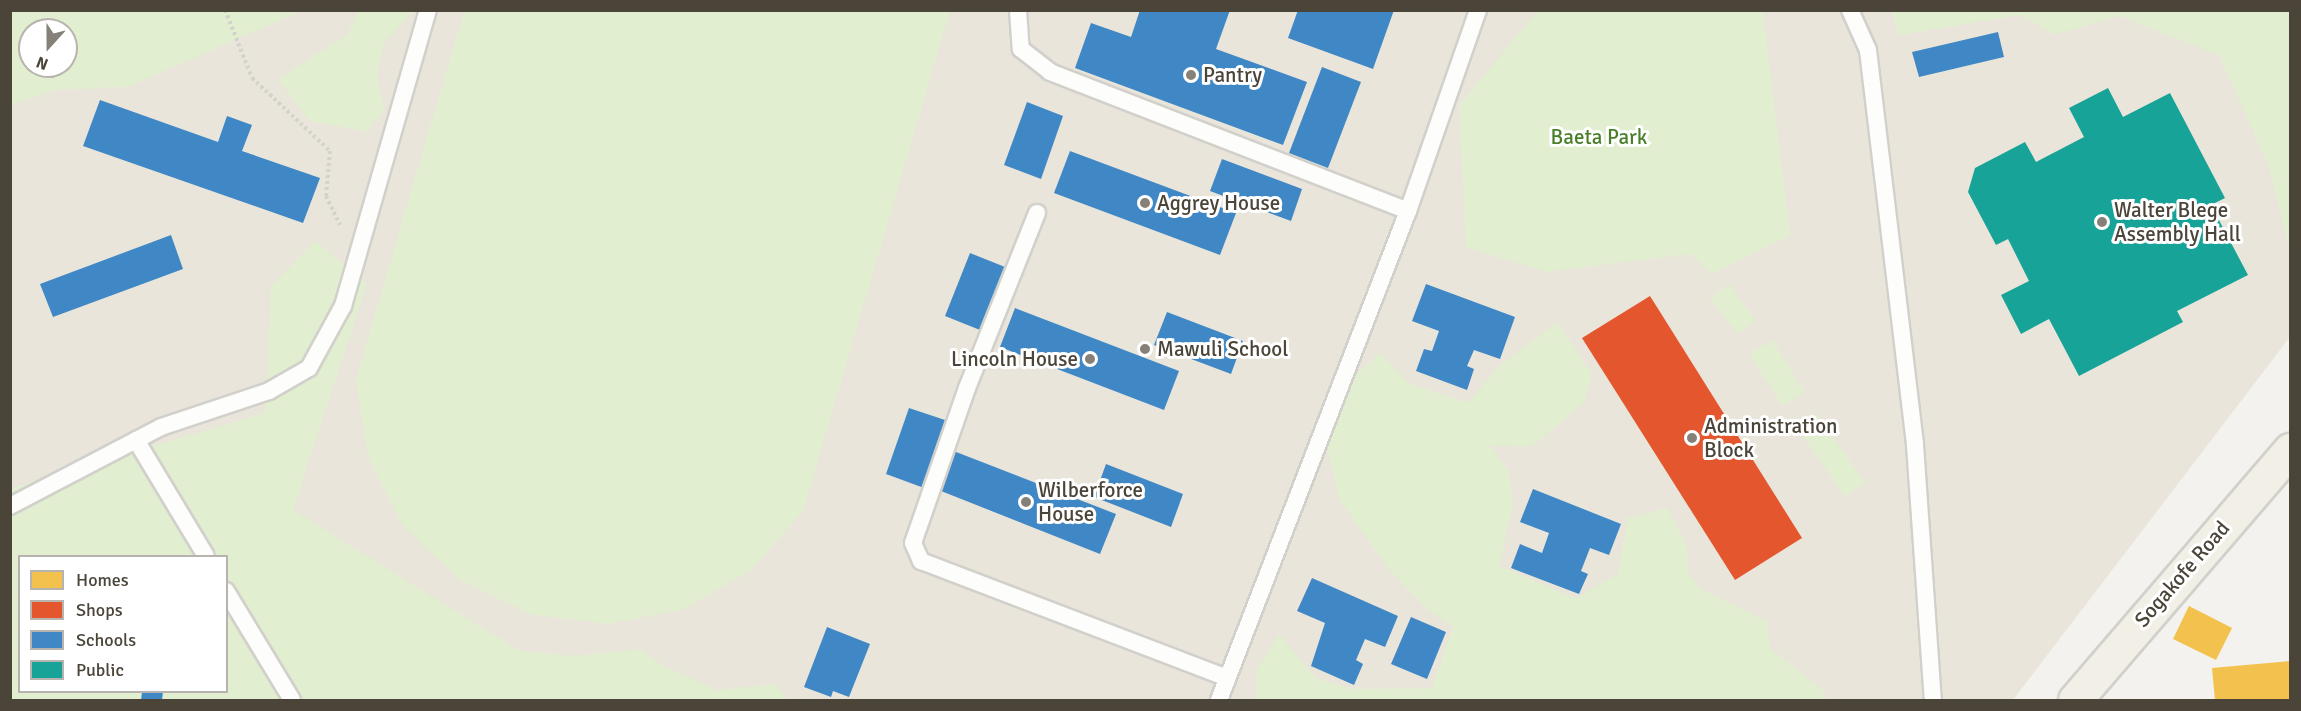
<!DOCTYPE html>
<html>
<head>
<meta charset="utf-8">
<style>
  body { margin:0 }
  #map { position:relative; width:2301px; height:711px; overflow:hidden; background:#f4f2ee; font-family:Signika,sans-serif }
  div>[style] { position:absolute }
  .education>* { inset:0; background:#eae5da }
  .green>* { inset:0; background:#e1eecf }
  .homes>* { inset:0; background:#f2c14e }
  .shops>* { inset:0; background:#e4572e }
  .schools>* { inset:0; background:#3f88c5 }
  .public>* { inset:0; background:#17a398 }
  .path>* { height:4px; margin-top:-2px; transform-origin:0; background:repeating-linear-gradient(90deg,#d3d2cc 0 3px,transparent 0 6px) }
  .roads { filter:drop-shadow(2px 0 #d2d0cb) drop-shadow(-2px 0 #d2d0cb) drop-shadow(0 2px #d2d0cb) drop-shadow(0 -2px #d2d0cb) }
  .lane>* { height:16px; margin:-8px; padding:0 8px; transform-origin:8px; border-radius:8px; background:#fdfdfc }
  .primary>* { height:33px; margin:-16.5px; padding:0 16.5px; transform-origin:16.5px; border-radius:16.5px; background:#f2efe6 }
  .dots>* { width:16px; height:16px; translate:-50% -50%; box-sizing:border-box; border:3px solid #fff; border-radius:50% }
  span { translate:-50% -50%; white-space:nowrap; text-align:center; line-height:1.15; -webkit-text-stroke:6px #fff; paint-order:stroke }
  .poi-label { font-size:21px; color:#4b4439 }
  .left { translate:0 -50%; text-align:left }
  .right { translate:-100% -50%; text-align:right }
  .park-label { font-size:21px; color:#4a7f2a }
  .street-label { font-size:21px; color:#4b4439 }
  .frame { position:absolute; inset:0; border:12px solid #4b4439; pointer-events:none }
  .legend { position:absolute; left:18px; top:555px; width:210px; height:138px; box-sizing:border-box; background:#fff; border:2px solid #b7b4b0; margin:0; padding:8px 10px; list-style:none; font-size:18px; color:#4b4439 }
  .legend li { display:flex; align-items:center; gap:12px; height:30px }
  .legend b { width:30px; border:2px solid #b7b4b0 }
  .north { position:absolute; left:18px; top:18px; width:60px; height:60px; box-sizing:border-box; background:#fff; border:2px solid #b7b4b0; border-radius:50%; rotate:201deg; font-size:16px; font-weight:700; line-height:24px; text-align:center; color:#4b4439 }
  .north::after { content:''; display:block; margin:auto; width:21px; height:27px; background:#868178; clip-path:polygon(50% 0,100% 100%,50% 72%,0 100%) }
</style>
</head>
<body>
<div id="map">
  <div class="education">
    <div style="clip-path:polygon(evenodd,10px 11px,2290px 11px,2290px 337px,2013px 700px,52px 700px,11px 689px,10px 11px,30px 30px,66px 30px,66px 66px,30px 66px,30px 30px,10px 11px,20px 556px,226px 556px,226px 692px,20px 692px,20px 556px)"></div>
  </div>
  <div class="green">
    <div style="clip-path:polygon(1538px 10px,1763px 11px,1790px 235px,1711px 274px,1691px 254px,1547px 272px,1466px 247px,1459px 106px)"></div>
    <div style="clip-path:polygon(evenodd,10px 11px,11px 10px,302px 11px,127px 87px,55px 90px,11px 105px,10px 11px,30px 30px,66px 30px,66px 66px,30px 66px,30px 30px)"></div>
    <div style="clip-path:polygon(354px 11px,414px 11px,383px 44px,377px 76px,384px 109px,368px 132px,309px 121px,278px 79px,348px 34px,357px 14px)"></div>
    <div style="clip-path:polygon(464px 11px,950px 11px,803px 511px,752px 569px,685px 609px,608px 624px,530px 614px,460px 580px,403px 526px,368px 457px,356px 379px)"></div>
    <div style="clip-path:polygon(1891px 11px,2290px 11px,2290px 253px,2269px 167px,2219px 55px,2119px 16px,2054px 35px,2021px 15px,1899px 35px)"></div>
    <div style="clip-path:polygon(evenodd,315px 241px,367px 284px,293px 510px,518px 650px,572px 656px,641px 649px,663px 666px,717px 690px,776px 684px,788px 700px,11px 700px,11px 488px,265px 413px,271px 286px,315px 241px,20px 556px,226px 556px,226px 692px,20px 692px,20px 556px)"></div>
    <div style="clip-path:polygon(1729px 284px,1756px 321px,1737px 334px,1710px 298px)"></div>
    <div style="clip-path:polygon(1557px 322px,1592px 374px,1584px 403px,1531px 447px,1490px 445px,1509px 472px,1513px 505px,1499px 566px,1576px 598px,1618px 574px,1628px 518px,1667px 508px,1687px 547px,1688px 572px,1699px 588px,1767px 621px,1770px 649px,1820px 687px,1828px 700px,1257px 700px,1256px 671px,1279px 634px,1317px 679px,1353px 689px,1432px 688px,1453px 627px,1426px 608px,1388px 568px,1339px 499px,1327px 446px,1354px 376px,1381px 353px,1408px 383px,1468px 403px,1500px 365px)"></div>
    <div style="clip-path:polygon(1772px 340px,1805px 392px,1783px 406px,1749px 354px)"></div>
    <div style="clip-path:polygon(1817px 414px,1865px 483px,1845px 497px,1797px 427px)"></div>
  </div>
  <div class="homes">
    <div style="clip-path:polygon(2189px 606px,2232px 628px,2216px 660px,2173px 639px)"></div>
    <div style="clip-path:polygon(2290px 661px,2290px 700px,2215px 700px,2212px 668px)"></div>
  </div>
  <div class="shops">
    <div style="clip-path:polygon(1650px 296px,1802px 538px,1735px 580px,1582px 338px)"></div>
  </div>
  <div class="schools">
    <div style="clip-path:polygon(1140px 10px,1230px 10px,1216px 49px,1307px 82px,1283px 145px,1075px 68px,1091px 23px,1131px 37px)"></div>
    <div style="clip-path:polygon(1298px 10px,1394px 10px,1373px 69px,1288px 38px)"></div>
    <div style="clip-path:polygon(1998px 32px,2004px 57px,1919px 77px,1912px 52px)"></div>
    <div style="clip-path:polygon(1322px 67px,1361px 82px,1328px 168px,1289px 153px)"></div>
    <div style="clip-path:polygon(100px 100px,218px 142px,227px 116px,252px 125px,242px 151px,320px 178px,303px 223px,83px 146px)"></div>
    <div style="clip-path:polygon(1027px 102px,1063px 116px,1041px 179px,1004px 165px)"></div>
    <div style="clip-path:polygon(1070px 151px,1236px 213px,1220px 255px,1054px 193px)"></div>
    <div style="clip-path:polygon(1222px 159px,1302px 189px,1291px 221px,1210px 191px)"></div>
    <div style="clip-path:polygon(171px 235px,183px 269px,53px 317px,40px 284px)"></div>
    <div style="clip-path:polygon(970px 253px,1005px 267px,980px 330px,945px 316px)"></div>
    <div style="clip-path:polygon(1426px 284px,1515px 317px,1500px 359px,1474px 350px,1467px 366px,1474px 369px,1467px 390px,1416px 371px,1424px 349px,1432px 351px,1439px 331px,1412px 321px)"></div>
    <div style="clip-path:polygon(1015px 308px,1179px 371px,1164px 410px,1000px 347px)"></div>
    <div style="clip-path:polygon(1167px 312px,1243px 341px,1231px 374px,1154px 345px)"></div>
    <div style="clip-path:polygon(909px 408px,948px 421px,924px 488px,886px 474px)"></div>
    <div style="clip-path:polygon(951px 450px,1116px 514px,1100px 554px,936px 489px)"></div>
    <div style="clip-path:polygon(1106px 464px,1183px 494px,1171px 527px,1094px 497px)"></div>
    <div style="clip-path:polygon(1533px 489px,1621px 524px,1609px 555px,1590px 548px,1581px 571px,1588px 574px,1579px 594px,1511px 568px,1520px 544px,1542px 553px,1549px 533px,1520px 522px)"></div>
    <div style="clip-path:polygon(1312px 578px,1398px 616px,1385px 647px,1365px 639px,1356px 660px,1363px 664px,1354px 685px,1311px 666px,1325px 623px,1297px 611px)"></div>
    <div style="clip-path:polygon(1411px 617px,1446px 632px,1427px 679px,1391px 664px)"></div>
    <div style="clip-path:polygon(827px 627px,870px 644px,849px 697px,833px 691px,831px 697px,804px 687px)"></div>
    <div style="clip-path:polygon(142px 692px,163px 692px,162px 700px,141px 700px)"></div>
  </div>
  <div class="public">
    <div style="clip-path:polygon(2108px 88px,2123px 117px,2170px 93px,2225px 198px,2211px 205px,2248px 275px,2177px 311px,2183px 322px,2079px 376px,2049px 319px,2021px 334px,2001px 295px,2029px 281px,2008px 239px,1996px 245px,1968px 192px,1975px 168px,2025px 142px,2036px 162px,2084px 137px,2069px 108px)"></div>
  </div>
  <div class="path">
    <div style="left:225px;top:10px;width:73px;rotate:68.3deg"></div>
    <div style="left:252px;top:78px;width:107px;rotate:43.1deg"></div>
    <div style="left:330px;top:151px;width:45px;rotate:95.1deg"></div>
    <div style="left:326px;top:196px;width:32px;rotate:64deg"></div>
  </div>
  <div class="roads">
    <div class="lane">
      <div style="left:1018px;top:10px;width:39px;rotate:86deg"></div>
      <div style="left:1021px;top:49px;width:37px;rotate:38deg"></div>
      <div style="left:1050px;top:72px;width:384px;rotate:21.2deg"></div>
      <div style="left:1850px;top:10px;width:44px;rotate:65.8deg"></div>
      <div style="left:1868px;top:50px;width:398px;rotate:83.2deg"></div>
      <div style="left:1915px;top:445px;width:256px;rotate:86deg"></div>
      <div style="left:1037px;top:213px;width:188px;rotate:111.8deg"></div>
      <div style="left:967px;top:388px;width:164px;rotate:109.2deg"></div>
      <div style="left:913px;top:543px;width:20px;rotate:66deg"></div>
      <div style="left:921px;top:561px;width:328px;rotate:20.9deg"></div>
      <div style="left:136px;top:440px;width:135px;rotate:58.9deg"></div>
      <div style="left:10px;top:506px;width:170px;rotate:-27.6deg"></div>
      <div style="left:161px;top:427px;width:114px;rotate:-18.4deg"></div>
      <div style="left:269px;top:391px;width:46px;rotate:-29.9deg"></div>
      <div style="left:309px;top:368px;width:71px;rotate:-61.3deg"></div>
      <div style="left:343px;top:306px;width:308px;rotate:-74deg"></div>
      <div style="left:226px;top:591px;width:127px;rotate:58.8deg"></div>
      <div style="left:1219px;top:700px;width:524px;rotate:-68.87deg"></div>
      <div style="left:1408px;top:211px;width:213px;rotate:-70.8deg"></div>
    </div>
    <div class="primary">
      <div style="left:2075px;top:700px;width:330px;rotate:-49.3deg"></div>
    </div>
  </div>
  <div class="dots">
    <div style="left:1191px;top:75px;background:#868178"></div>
    <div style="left:1145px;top:203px;background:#868178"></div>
    <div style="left:2102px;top:222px;background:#868178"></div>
    <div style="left:1145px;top:349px;background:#868178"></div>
    <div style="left:1090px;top:359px;background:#868178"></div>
    <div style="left:1692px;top:438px;background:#868178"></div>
    <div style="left:1026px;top:502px;background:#868178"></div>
  </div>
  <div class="poi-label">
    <span class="left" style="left:1203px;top:75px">Pantry</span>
    <span class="left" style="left:1157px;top:203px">Aggrey House</span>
    <span class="left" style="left:2114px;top:222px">Walter Blege<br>Assembly Hall</span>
    <span class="left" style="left:1157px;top:349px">Mawuli School</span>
    <span class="right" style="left:1078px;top:359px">Lincoln House</span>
    <span class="left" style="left:1704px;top:438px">Administration<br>Block</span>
    <span class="left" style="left:1038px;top:502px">Wilberforce<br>House</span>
  </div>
  <div class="park-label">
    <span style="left:1599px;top:137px">Baeta Park</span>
  </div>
  <div class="street-label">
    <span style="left:2182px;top:574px;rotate:-49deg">Sogakofe Road</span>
  </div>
  <div class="frame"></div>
  <ul class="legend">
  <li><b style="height:16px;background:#f2c14e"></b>Homes</li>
  <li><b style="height:16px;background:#e4572e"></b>Shops</li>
  <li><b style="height:16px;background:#3f88c5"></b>Schools</li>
  <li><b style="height:16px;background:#17a398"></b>Public</li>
  </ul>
  <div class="north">N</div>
</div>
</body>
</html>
